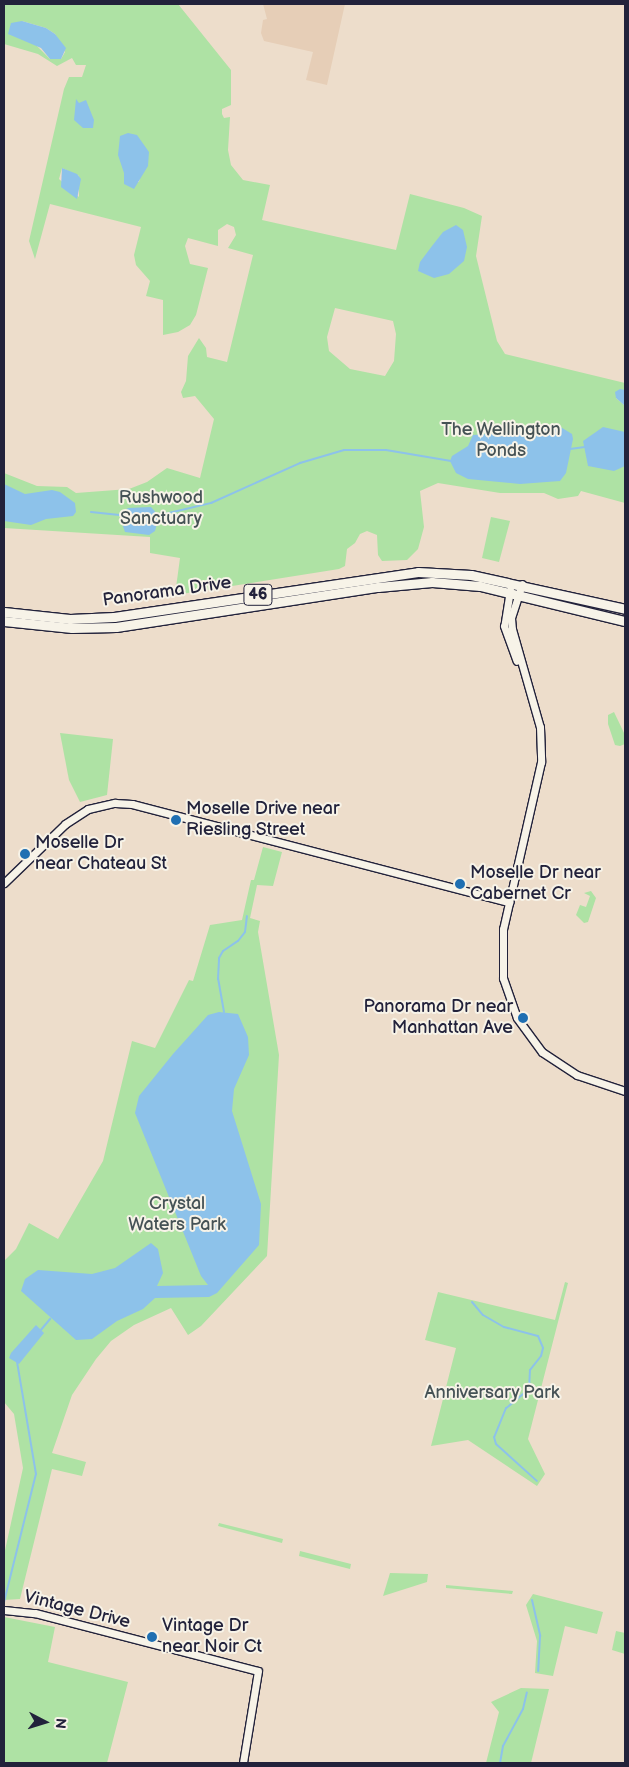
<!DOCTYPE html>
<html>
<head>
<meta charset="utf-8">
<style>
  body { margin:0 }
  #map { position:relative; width:629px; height:1767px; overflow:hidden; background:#edddcb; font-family:"Balsamiq Sans",sans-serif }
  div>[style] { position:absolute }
  .built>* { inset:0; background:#e6ceb7 }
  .green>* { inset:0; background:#aee2a4 }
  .water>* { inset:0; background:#8dc2ea }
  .stream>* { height:2px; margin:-1px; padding:0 1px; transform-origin:1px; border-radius:1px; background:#8dc2ea }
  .roads { filter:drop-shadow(1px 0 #22223b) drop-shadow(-1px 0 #22223b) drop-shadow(0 1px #22223b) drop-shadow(0 -1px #22223b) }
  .tertiary>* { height:7px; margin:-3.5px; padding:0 3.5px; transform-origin:3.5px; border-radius:3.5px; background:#f7f3e8 }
  .primary>* { height:9px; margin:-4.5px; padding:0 4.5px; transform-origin:4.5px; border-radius:4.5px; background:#f7f3e8 }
  .dots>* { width:14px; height:14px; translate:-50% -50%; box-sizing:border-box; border:2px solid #f7f3e8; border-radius:50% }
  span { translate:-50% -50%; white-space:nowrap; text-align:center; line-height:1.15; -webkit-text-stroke:4px #f7f3e8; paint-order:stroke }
  .shield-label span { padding:1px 4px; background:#f7f3e8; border:1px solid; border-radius:4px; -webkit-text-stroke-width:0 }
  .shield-label { font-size:16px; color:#22223b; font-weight:700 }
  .park-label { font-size:18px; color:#455255 }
  .street-label { font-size:18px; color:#22223b }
  .poi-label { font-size:18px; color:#22223b }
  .left { translate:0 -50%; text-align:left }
  .right { translate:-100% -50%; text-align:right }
  .frame { position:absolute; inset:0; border:5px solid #22223b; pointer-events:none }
  .north { position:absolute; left:20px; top:1697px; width:50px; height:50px; -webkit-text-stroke:4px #f7f3e8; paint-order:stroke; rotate:95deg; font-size:14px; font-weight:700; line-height:20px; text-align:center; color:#22223b }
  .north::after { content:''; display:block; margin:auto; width:18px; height:22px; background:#22223b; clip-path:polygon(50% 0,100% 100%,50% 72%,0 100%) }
</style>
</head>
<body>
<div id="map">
  <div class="built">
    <div style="clip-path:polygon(263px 4px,345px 4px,327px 85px,306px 80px,313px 52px,264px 41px,261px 33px,263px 20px,267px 19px)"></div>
  </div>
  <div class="green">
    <div style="clip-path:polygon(evenodd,4px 4px,178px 4px,231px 70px,231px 105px,222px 109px,222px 114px,224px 118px,230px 117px,228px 150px,231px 165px,243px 180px,270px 185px,262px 220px,396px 250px,410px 194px,464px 208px,482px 216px,476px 256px,497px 341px,505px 354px,625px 383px,625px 390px,616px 398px,625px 406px,625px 503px,581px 491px,578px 496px,558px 499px,544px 493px,500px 493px,438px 483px,420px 491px,424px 527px,418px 549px,407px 560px,382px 561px,378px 555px,377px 535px,367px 531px,360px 534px,355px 543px,347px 549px,345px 566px,339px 569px,175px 595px,180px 558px,150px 553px,150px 537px,4px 528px,4px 473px,37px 486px,67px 487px,76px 493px,129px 489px,147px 482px,167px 468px,200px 478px,214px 419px,195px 396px,183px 398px,181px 392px,186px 381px,188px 356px,199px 338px,206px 348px,207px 357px,227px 362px,253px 255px,228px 248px,236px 235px,234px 227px,227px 224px,218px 230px,218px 246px,188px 238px,185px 246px,190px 264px,208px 268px,196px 315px,190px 325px,178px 332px,163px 335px,163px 300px,146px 296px,150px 281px,136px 265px,134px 255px,141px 227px,50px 204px,35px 259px,29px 241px,64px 89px,69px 77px,82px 77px,86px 65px,76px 65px,72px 58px,57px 66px,38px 54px,4px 44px,4px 4px,22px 21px,46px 28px,55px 34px,65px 52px,61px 59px,50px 59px,37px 46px,22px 21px,4px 4px,62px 168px,79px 176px,79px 197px,59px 179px,62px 168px,4px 4px,124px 173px,141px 173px,139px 182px,124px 184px,124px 173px,4px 4px,335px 308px,393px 321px,396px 334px,394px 361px,385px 376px,350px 369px,329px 351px,327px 337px,335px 308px)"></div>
    <div style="clip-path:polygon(491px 517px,510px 521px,499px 562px,482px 558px)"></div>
    <div style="clip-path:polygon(614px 712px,625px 735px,625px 744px,620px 746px,615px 745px,608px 724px,608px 715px)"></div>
    <div style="clip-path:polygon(60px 733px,113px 739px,107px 795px,80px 802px,69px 780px)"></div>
    <div style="clip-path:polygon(263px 847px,282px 852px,273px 886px,257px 885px,250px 918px,260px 921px,258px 932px,279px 1055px,267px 1256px,201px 1326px,188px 1335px,171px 1308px,134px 1325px,111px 1341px,96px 1359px,72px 1395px,52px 1453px,86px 1462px,82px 1476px,52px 1469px,20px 1599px,4px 1600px,4px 1555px,23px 1468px,14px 1414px,4px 1402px,4px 1261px,16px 1249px,29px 1223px,58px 1239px,103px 1161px,132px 1041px,155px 1048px,189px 980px,193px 981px,210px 925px,242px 920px,251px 880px,254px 880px)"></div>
    <div style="clip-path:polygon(591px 891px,596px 898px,588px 922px,584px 923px,576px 915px,580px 905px,586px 907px,590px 896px,584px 893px)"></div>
    <div style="clip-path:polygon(565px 1282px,568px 1283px,528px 1439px,545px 1474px,537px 1486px,468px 1440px,431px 1446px,456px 1348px,425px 1340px,438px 1292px,555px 1320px)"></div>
    <div style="clip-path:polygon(219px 1523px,283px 1539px,282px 1543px,218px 1526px)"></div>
    <div style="clip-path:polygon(300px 1551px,351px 1564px,350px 1569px,299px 1556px)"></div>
    <div style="clip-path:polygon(390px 1573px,428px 1574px,427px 1582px,383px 1596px)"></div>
    <div style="clip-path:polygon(446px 1585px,513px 1591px,512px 1594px,446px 1588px)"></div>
    <div style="clip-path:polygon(533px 1594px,603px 1612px,597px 1634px,565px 1626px,553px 1676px,535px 1673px,537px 1641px,526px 1605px)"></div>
    <div style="clip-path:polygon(4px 1617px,55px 1627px,48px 1662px,128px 1682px,107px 1763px,4px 1763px)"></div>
    <div style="clip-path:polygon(616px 1631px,625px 1633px,625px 1654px,612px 1650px)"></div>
    <div style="clip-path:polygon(521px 1688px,549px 1689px,531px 1763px,486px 1763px,499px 1712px,491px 1702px)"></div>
  </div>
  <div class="water">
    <div style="clip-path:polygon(22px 21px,46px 28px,55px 34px,66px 48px,61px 59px,50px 59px,41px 48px,8px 34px,11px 23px)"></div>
    <div style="clip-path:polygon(76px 99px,79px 103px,86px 100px,94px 120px,93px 128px,83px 128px,74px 120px)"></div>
    <div style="clip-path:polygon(128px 133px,137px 135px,149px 152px,148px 166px,134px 189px,124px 184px,124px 173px,118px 155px,120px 136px)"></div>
    <div style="clip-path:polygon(62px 168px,77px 174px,81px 179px,77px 199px,61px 187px)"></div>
    <div style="clip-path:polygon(456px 225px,463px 230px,467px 247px,464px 261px,449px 274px,434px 278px,418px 271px,420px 262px,432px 246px,443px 232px)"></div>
    <div style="clip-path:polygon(620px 389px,625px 390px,625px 406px,616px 398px,615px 392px)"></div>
    <div style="clip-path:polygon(559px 426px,572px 434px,573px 439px,566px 473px,560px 481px,520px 484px,468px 479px,456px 473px,450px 461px,452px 456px,468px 446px,473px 435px,503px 433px,512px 429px)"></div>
    <div style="clip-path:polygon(603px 427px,625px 432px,625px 466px,614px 471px,588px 466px,583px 441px)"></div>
    <div style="clip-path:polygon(4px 484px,25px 494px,52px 490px,60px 492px,75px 503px,76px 512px,73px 516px,46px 519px,31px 525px,4px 521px)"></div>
    <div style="clip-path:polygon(151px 507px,159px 516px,155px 531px,149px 535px,125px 532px,120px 518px,122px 512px,128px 508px)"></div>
    <div style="clip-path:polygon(219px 1012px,238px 1014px,248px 1037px,249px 1055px,234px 1089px,232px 1111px,261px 1204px,259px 1245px,217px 1293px,209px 1297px,155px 1298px,143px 1309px,117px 1321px,92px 1339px,76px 1340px,21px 1291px,25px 1279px,38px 1270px,92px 1274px,115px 1268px,151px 1243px,158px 1249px,163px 1273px,157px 1286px,208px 1285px,201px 1276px,135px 1113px,139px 1096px,173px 1054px,208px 1015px)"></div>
    <div style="clip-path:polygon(36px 1325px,44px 1333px,19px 1364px,9px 1358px,11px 1353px)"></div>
  </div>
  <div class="stream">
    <div style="left:570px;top:449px;width:15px;rotate:-8deg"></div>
    <div style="left:91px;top:512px;width:31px;rotate:6deg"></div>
    <div style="left:156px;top:516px;width:57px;rotate:-13.3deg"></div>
    <div style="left:211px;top:503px;width:98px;rotate:-24.2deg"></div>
    <div style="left:300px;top:463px;width:46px;rotate:-16.5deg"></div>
    <div style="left:344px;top:450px;width:42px"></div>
    <div style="left:386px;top:450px;width:66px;rotate:9.6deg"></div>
    <div style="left:224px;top:1012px;width:34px;rotate:-100deg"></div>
    <div style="left:218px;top:979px;width:21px;rotate:-87deg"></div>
    <div style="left:219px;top:958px;width:8px;rotate:-60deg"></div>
    <div style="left:223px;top:951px;width:18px;rotate:-34deg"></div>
    <div style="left:238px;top:941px;width:11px;rotate:-52deg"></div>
    <div style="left:245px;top:932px;width:16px;rotate:-83deg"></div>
    <div style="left:472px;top:1302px;width:17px;rotate:50deg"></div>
    <div style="left:483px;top:1315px;width:24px;rotate:30deg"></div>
    <div style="left:504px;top:1327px;width:35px;rotate:15deg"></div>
    <div style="left:538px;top:1336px;width:13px;rotate:67deg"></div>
    <div style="left:543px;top:1348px;width:8px;rotate:104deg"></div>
    <div style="left:541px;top:1356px;width:18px;rotate:128deg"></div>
    <div style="left:530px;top:1370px;width:19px;rotate:93deg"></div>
    <div style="left:529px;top:1389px;width:30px;rotate:140deg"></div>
    <div style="left:506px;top:1408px;width:31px;rotate:112deg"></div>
    <div style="left:494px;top:1437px;width:7px;rotate:74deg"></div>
    <div style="left:496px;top:1444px;width:55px;rotate:42.1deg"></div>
    <div style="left:40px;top:1331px;width:16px;rotate:-50deg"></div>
    <div style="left:532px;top:1600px;width:37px;rotate:77deg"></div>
    <div style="left:540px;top:1636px;width:35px;rotate:93deg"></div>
    <div style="left:4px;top:1602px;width:132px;rotate:-76deg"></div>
    <div style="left:36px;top:1474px;width:114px;rotate:-99.6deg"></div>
    <div style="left:500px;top:1763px;width:17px;rotate:-80deg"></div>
    <div style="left:503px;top:1746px;width:42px;rotate:-61.6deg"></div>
    <div style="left:523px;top:1709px;width:17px;rotate:-77deg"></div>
  </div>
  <div class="roads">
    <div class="tertiary">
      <div style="left:522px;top:584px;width:36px;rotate:108deg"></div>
      <div style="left:511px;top:618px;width:11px;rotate:85deg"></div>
      <div style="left:512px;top:629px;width:102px;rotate:74.1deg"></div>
      <div style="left:540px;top:727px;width:35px;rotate:88deg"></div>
      <div style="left:541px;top:762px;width:171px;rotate:102.8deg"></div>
      <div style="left:503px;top:929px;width:49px;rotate:90deg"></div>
      <div style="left:503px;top:978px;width:42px;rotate:70.7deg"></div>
      <div style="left:517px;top:1018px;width:42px;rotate:53.7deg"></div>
      <div style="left:542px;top:1052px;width:42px;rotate:33.3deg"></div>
      <div style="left:577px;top:1075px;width:51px;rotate:18.4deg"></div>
      <div style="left:510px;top:590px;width:36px;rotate:99deg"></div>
      <div style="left:504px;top:626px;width:37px;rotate:70deg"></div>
      <div style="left:4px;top:883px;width:85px;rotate:-44deg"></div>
      <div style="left:65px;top:824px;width:27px;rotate:-33deg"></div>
      <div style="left:88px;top:809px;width:28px;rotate:-13deg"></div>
      <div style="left:115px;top:803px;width:17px;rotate:3deg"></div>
      <div style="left:132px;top:804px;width:390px;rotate:14.6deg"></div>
      <div style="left:4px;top:1610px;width:31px;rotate:6deg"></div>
      <div style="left:35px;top:1613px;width:230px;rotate:14.6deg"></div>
      <div style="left:258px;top:1671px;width:93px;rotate:99.3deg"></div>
    </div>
    <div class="primary">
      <div style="left:4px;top:612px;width:66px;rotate:6.1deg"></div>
      <div style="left:70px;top:619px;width:44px;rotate:-2.6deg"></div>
      <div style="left:114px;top:617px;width:307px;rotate:-8.4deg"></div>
      <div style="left:418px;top:572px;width:53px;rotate:3.2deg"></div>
      <div style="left:471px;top:575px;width:158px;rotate:12.4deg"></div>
      <div style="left:4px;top:621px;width:68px;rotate:5.9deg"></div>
      <div style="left:72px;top:628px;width:44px;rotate:-1.3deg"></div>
      <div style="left:116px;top:627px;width:265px;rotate:-8.7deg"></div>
      <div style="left:378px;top:587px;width:54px;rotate:-5.3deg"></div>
      <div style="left:432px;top:582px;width:48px;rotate:4.8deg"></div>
      <div style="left:480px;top:586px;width:149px;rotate:13.6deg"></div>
    </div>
  </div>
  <div class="dots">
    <div style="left:176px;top:820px;background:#1f6fb2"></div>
    <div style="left:25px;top:854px;background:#1f6fb2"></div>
    <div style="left:460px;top:884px;background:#1f6fb2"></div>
    <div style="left:523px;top:1018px;background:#1f6fb2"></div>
    <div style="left:152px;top:1637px;background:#1f6fb2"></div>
  </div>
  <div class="shield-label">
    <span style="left:258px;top:595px">46</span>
  </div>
  <div class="park-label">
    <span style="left:501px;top:441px">The Wellington<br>Ponds</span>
    <span style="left:161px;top:509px">Rushwood<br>Sanctuary</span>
    <span style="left:177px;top:1215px">Crystal<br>Waters Park</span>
    <span style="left:492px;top:1393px">Anniversary Park</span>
  </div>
  <div class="street-label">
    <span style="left:167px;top:592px;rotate:-8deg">Panorama Drive</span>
    <span style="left:77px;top:1610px;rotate:14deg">Vintage Drive</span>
  </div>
  <div class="poi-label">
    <span class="left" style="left:186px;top:820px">Moselle Drive near<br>Riesling Street</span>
    <span class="left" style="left:35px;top:854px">Moselle Dr<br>near Chateau St</span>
    <span class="left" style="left:470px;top:884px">Moselle Dr near<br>Cabernet Cr</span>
    <span class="right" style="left:513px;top:1018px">Panorama Dr near<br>Manhattan Ave</span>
    <span class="left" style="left:162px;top:1637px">Vintage Dr<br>near Noir Ct</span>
  </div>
  <div class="frame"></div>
  <div class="north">N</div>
</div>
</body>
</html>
